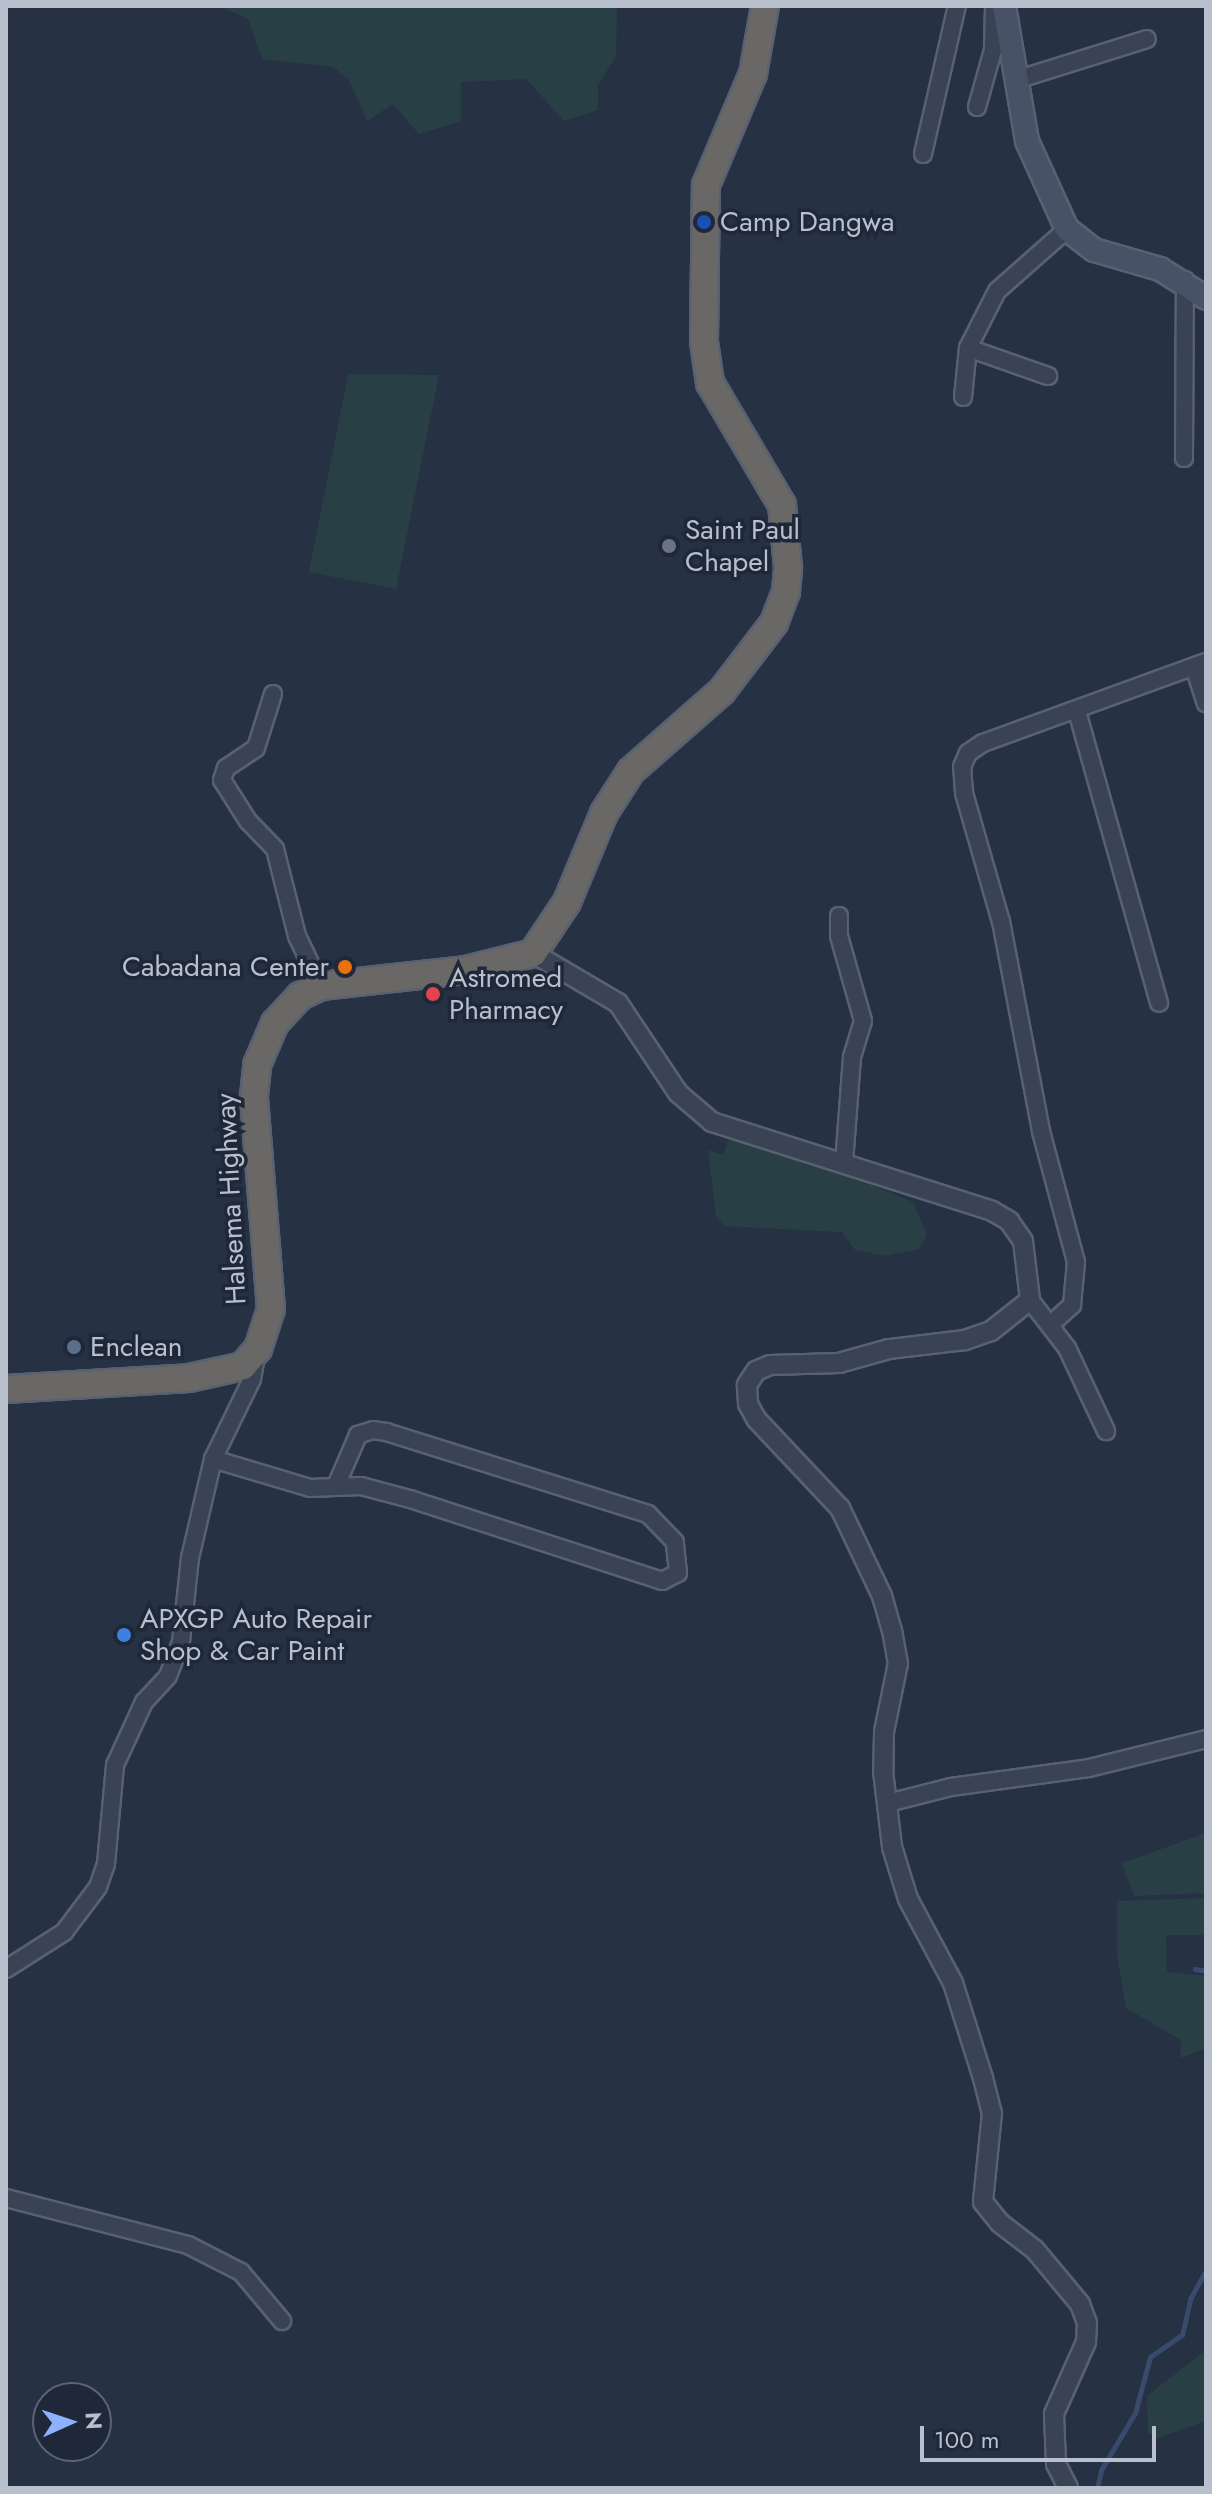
<!DOCTYPE html>
<html>
<head>
<meta charset="utf-8">
<style>
  body { margin:0 }
  #map { position:relative; width:1212px; height:2494px; overflow:hidden; background:#263144; font-family:Jost,sans-serif }
  div>[style] { position:absolute }
  .green>* { inset:0; background:#284045 }
  .stream>* { height:5px; margin:-2.5px; padding:0 2.5px; transform-origin:2.5px; border-radius:2.5px; background:#384b6c }
  .roads { filter:drop-shadow(2px 0 #596171) drop-shadow(-2px 0 #596171) drop-shadow(0 2px #596171) drop-shadow(0 -2px #596171) }
  .minor>* { height:16px; margin:-8px; padding:0 8px; transform-origin:8px; border-radius:8px; background:#3a4354 }
  .tertiary>* { height:18px; margin:-9px; padding:0 9px; transform-origin:9px; border-radius:9px; background:#3a4354 }
  .secondary>* { height:22px; margin:-11px; padding:0 11px; transform-origin:11px; border-radius:11px; background:#485267 }
  .trunk>* { height:26px; margin:-13px; padding:0 13px; transform-origin:13px; border-radius:13px; background:#696866 }
  .dots>* { width:22px; height:22px; translate:-50% -50%; box-sizing:border-box; border:4px solid #1f2839; border-radius:50% }
  span { translate:-50% -50%; white-space:nowrap; text-align:center; line-height:1.15; -webkit-text-stroke:7px #1f2839; paint-order:stroke }
  .poi-label { font-size:28px; color:#b8bfcd }
  .left { translate:0 -50%; text-align:left }
  .right { translate:-100% -50%; text-align:right }
  .street-label { font-size:28px; color:#b8bfcd }
  .frame { position:absolute; inset:0; border:8px solid #b8bfcd; pointer-events:none }
  .north { position:absolute; left:32px; top:2382px; width:80px; height:80px; box-sizing:border-box; background:#1f2839; border:2px solid #5c6474; border-radius:50%; rotate:87deg; font-size:22px; font-weight:700; line-height:32px; text-align:center; color:#b8bfcd }
  .north::after { content:''; display:block; margin:auto; width:28px; height:36px; background:#8cb2fd; clip-path:polygon(50% 0,100% 100%,50% 72%,0 100%) }
  .scale { position:absolute; left:920px; top:2426px; width:236px; height:36px; box-sizing:border-box; border:4px solid #b8bfcd; border-top:0; padding-left:10px; font-size:24px; line-height:28px; white-space:nowrap; color:#b8bfcd; -webkit-text-stroke:6px #1f2839; paint-order:stroke }
</style>
</head>
<body>
<div id="map">
  <div class="green">
    <div style="clip-path:polygon(220px 6px,617px 6px,616px 56px,598px 85px,598px 110px,564px 121px,526px 79px,461px 82px,461px 121px,419px 134px,393px 104px,367px 121px,349px 80px,333px 67px,262px 59px,248px 19px)"></div>
    <div style="clip-path:polygon(348px 374px,439px 375px,396px 589px,309px 572px)"></div>
    <div style="clip-path:polygon(729px 1138px,801px 1156px,913px 1202px,927px 1235px,919px 1249px,886px 1256px,855px 1250px,842px 1232px,724px 1226px,716px 1216px,708px 1150px,723px 1155px)"></div>
    <div style="clip-path:polygon(1206px 1833px,1206px 1893px,1134px 1896px,1122px 1863px)"></div>
    <div style="clip-path:polygon(1206px 1898px,1206px 1935px,1166px 1935px,1167px 1972px,1206px 1976px,1206px 2048px,1180px 2058px,1181px 2040px,1126px 2008px,1117px 1954px,1117px 1901px)"></div>
    <div style="clip-path:polygon(1206px 2350px,1206px 2421px,1157px 2438px,1148px 2433px,1147px 2396px)"></div>
  </div>
  <div class="stream">
    <div style="left:1195px;top:1969px;width:11px;rotate:10deg"></div>
    <div style="left:1097px;top:2488px;width:18px;rotate:-77deg"></div>
    <div style="left:1101px;top:2470px;width:66px;rotate:-59.2deg"></div>
    <div style="left:1135px;top:2413px;width:58px;rotate:-75deg"></div>
    <div style="left:1150px;top:2357px;width:39px;rotate:-35deg"></div>
    <div style="left:1182px;top:2335px;width:37px;rotate:-77deg"></div>
    <div style="left:1190px;top:2299px;width:33px;rotate:-61deg"></div>
  </div>
  <div class="roads">
    <div class="minor">
      <div style="left:1016px;top:80px;width:137px;rotate:-17.4deg"></div>
      <div style="left:977px;top:107px;width:59px;rotate:-74.3deg"></div>
      <div style="left:993px;top:50px;width:44px;rotate:-88.7deg"></div>
      <div style="left:923px;top:154px;width:152px;rotate:-77.1deg"></div>
      <div style="left:968px;top:348px;width:85px;rotate:19.3deg"></div>
      <div style="left:963px;top:397px;width:49px;rotate:-84.2deg"></div>
      <div style="left:968px;top:348px;width:64px;rotate:-63deg"></div>
      <div style="left:997px;top:291px;width:94px;rotate:-41.5deg"></div>
      <div style="left:1184px;top:458px;width:178px;rotate:-89.7deg"></div>
      <div style="left:1194px;top:667px;width:38px;rotate:72deg"></div>
      <div style="left:273px;top:694px;width:57px;rotate:107.5deg"></div>
      <div style="left:256px;top:748px;width:36px;rotate:146deg"></div>
      <div style="left:226px;top:768px;width:13px;rotate:108deg"></div>
      <div style="left:222px;top:780px;width:49px;rotate:57.6deg"></div>
      <div style="left:248px;top:821px;width:39px;rotate:46deg"></div>
      <div style="left:275px;top:849px;width:90px;rotate:75.8deg"></div>
      <div style="left:297px;top:936px;width:55px;rotate:64.4deg"></div>
      <div style="left:1077px;top:711px;width:303px;rotate:74.3deg"></div>
      <div style="left:839px;top:916px;width:20px;rotate:90deg"></div>
      <div style="left:839px;top:936px;width:88px;rotate:74.2deg"></div>
      <div style="left:863px;top:1021px;width:38px;rotate:107deg"></div>
      <div style="left:852px;top:1057px;width:107px;rotate:94.3deg"></div>
      <div style="left:1030px;top:1300px;width:61px;rotate:52.4deg"></div>
      <div style="left:1067px;top:1348px;width:92px;rotate:64.8deg"></div>
      <div style="left:1050px;top:1325px;width:30px;rotate:-42deg"></div>
      <div style="left:1072px;top:1305px;width:43px;rotate:-84.7deg"></div>
      <div style="left:1076px;top:1262px;width:136px;rotate:-105deg"></div>
      <div style="left:1041px;top:1131px;width:213px;rotate:-100.8deg"></div>
      <div style="left:1001px;top:922px;width:134px;rotate:-106deg"></div>
      <div style="left:964px;top:793px;width:26px;rotate:-94deg"></div>
      <div style="left:962px;top:767px;width:15px;rotate:-67deg"></div>
      <div style="left:968px;top:753px;width:18px;rotate:-34deg"></div>
      <div style="left:983px;top:743px;width:237px;rotate:-20deg"></div>
      <div style="left:213px;top:1459px;width:101px;rotate:16.6deg"></div>
      <div style="left:310px;top:1488px;width:51px;rotate:-2.2deg"></div>
      <div style="left:361px;top:1486px;width:51px;rotate:14.9deg"></div>
      <div style="left:410px;top:1499px;width:265px;rotate:18deg"></div>
      <div style="left:662px;top:1581px;width:18px;rotate:-27deg"></div>
      <div style="left:678px;top:1573px;width:31px;rotate:-96deg"></div>
      <div style="left:675px;top:1542px;width:39px;rotate:-134deg"></div>
      <div style="left:648px;top:1514px;width:274px;rotate:-162.6deg"></div>
      <div style="left:387px;top:1432px;width:14px;rotate:-172deg"></div>
      <div style="left:373px;top:1430px;width:16px;rotate:162deg"></div>
      <div style="left:358px;top:1435px;width:56px;rotate:113.3deg"></div>
      <div style="left:888px;top:1803px;width:65px;rotate:-14.3deg"></div>
      <div style="left:951px;top:1787px;width:139px;rotate:-7.8deg"></div>
      <div style="left:1089px;top:1768px;width:121px;rotate:-13.9deg"></div>
      <div style="left:6px;top:1969px;width:69px;rotate:-32.5deg"></div>
      <div style="left:64px;top:1932px;width:56px;rotate:-52.9deg"></div>
      <div style="left:98px;top:1887px;width:24px;rotate:-71deg"></div>
      <div style="left:106px;top:1864px;width:99px;rotate:-84.8deg"></div>
      <div style="left:115px;top:1765px;width:69px;rotate:-65.3deg"></div>
      <div style="left:144px;top:1702px;width:35px;rotate:-47deg"></div>
      <div style="left:168px;top:1676px;width:36px;rotate:-69deg"></div>
      <div style="left:181px;top:1642px;width:84px;rotate:-83.9deg"></div>
      <div style="left:190px;top:1558px;width:102px;rotate:-76.9deg"></div>
      <div style="left:213px;top:1459px;width:89px;rotate:-64deg"></div>
      <div style="left:252px;top:1379px;width:23px;rotate:-80deg"></div>
      <div style="left:6px;top:2198px;width:188px;rotate:14.5deg"></div>
      <div style="left:188px;top:2245px;width:59px;rotate:27deg"></div>
      <div style="left:241px;top:2272px;width:64px;rotate:50.1deg"></div>
    </div>
    <div class="tertiary">
      <div style="left:533px;top:953px;width:99px;rotate:30.5deg"></div>
      <div style="left:618px;top:1003px;width:108px;rotate:56.3deg"></div>
      <div style="left:678px;top:1093px;width:45px;rotate:40.5deg"></div>
      <div style="left:712px;top:1122px;width:294px;rotate:17.6deg"></div>
      <div style="left:992px;top:1211px;width:20px;rotate:30deg"></div>
      <div style="left:1009px;top:1221px;width:24px;rotate:55deg"></div>
      <div style="left:1023px;top:1241px;width:59px;rotate:83.2deg"></div>
      <div style="left:1030px;top:1300px;width:50px;rotate:141.5deg"></div>
      <div style="left:991px;top:1331px;width:28px;rotate:161deg"></div>
      <div style="left:965px;top:1340px;width:77px;rotate:173.2deg"></div>
      <div style="left:889px;top:1349px;width:52px;rotate:164.4deg"></div>
      <div style="left:839px;top:1363px;width:69px;rotate:178.3deg"></div>
      <div style="left:770px;top:1365px;width:15px;rotate:157deg"></div>
      <div style="left:756px;top:1371px;width:17px;rotate:123deg"></div>
      <div style="left:747px;top:1385px;width:19px;rotate:87deg"></div>
      <div style="left:748px;top:1404px;width:18px;rotate:61deg"></div>
      <div style="left:757px;top:1420px;width:121px;rotate:46.7deg"></div>
      <div style="left:840px;top:1508px;width:98px;rotate:64.5deg"></div>
      <div style="left:882px;top:1596px;width:35px;rotate:74deg"></div>
      <div style="left:892px;top:1630px;width:34px;rotate:80deg"></div>
      <div style="left:898px;top:1663px;width:70px;rotate:101.5deg"></div>
      <div style="left:884px;top:1732px;width:39px;rotate:91deg"></div>
      <div style="left:883px;top:1771px;width:77px;rotate:83.2deg"></div>
      <div style="left:892px;top:1847px;width:54px;rotate:72.9deg"></div>
      <div style="left:908px;top:1899px;width:95px;rotate:61.8deg"></div>
      <div style="left:953px;top:1983px;width:100px;rotate:72.5deg"></div>
      <div style="left:983px;top:2078px;width:36px;rotate:76deg"></div>
      <div style="left:992px;top:2113px;width:89px;rotate:95.8deg"></div>
      <div style="left:983px;top:2202px;width:27px;rotate:51deg"></div>
      <div style="left:1000px;top:2223px;width:44px;rotate:37.6deg"></div>
      <div style="left:1035px;top:2250px;width:70px;rotate:50.2deg"></div>
      <div style="left:1080px;top:2304px;width:20px;rotate:70deg"></div>
      <div style="left:1087px;top:2323px;width:19px;rotate:93deg"></div>
      <div style="left:1086px;top:2342px;width:79px;rotate:114deg"></div>
      <div style="left:1054px;top:2414px;width:50px;rotate:87.7deg"></div>
      <div style="left:1056px;top:2464px;width:27px;rotate:63deg"></div>
    </div>
    <div class="secondary">
      <div style="left:1004px;top:6px;width:137px;rotate:80.3deg"></div>
      <div style="left:1027px;top:141px;width:97px;rotate:65.6deg"></div>
      <div style="left:1067px;top:229px;width:34px;rotate:38deg"></div>
      <div style="left:1094px;top:250px;width:69px;rotate:16.1deg"></div>
      <div style="left:1160px;top:269px;width:54px;rotate:32.2deg"></div>
    </div>
    <div class="trunk">
      <div style="left:6px;top:1389px;width:183px;rotate:-3.4deg"></div>
      <div style="left:189px;top:1378px;width:55px;rotate:-12.5deg"></div>
      <div style="left:243px;top:1366px;width:23px;rotate:-49deg"></div>
      <div style="left:258px;top:1349px;width:42px;rotate:-72deg"></div>
      <div style="left:271px;top:1309px;width:214px;rotate:-94.6deg"></div>
      <div style="left:254px;top:1096px;width:31px;rotate:-84deg"></div>
      <div style="left:257px;top:1065px;width:46px;rotate:-66.8deg"></div>
      <div style="left:275px;top:1023px;width:37px;rotate:-47deg"></div>
      <div style="left:300px;top:996px;width:23px;rotate:-25deg"></div>
      <div style="left:321px;top:986px;width:145px;rotate:-6.3deg"></div>
      <div style="left:465px;top:970px;width:70px;rotate:-14deg"></div>
      <div style="left:533px;top:953px;width:61px;rotate:-56.3deg"></div>
      <div style="left:567px;top:902px;width:96px;rotate:-67.4deg"></div>
      <div style="left:604px;top:813px;width:50px;rotate:-57.3deg"></div>
      <div style="left:631px;top:771px;width:121px;rotate:-41.3deg"></div>
      <div style="left:722px;top:691px;width:86px;rotate:-52.6deg"></div>
      <div style="left:774px;top:623px;width:33px;rotate:-69deg"></div>
      <div style="left:786px;top:592px;width:25px;rotate:-85deg"></div>
      <div style="left:788px;top:567px;width:62px;rotate:-95.5deg"></div>
      <div style="left:782px;top:505px;width:142px;rotate:-120.5deg"></div>
      <div style="left:710px;top:383px;width:41px;rotate:-98.3deg"></div>
      <div style="left:704px;top:342px;width:157px;rotate:-89.3deg"></div>
      <div style="left:706px;top:185px;width:121px;rotate:-67.1deg"></div>
      <div style="left:753px;top:74px;width:69px;rotate:-80deg"></div>
    </div>
  </div>
  <div class="dots">
    <div style="left:704px;top:222px;background:#1a4fb4"></div>
    <div style="left:669px;top:546px;background:#6b7280"></div>
    <div style="left:345px;top:967px;background:#e8710a"></div>
    <div style="left:433px;top:994px;background:#e0444e"></div>
    <div style="left:74px;top:1347px;background:#5c6f8a"></div>
    <div style="left:124px;top:1635px;background:#3f7fe0"></div>
  </div>
  <div class="poi-label">
    <span class="left" style="left:720px;top:222px">Camp Dangwa</span>
    <span class="left" style="left:685px;top:546px">Saint Paul<br>Chapel</span>
    <span class="right" style="left:329px;top:967px">Cabadana Center</span>
    <span class="left" style="left:449px;top:994px">Astromed<br>Pharmacy</span>
    <span class="left" style="left:90px;top:1347px">Enclean</span>
    <span class="left" style="left:140px;top:1635px">APXGP Auto Repair<br>Shop &amp; Car Paint</span>
  </div>
  <div class="street-label">
    <span style="left:231px;top:1199px;rotate:-93deg">Halsema Highway</span>
  </div>
  <div class="frame"></div>
  <div class="north">N</div>
  <div class="scale">100 m</div>
</div>
</body>
</html>
